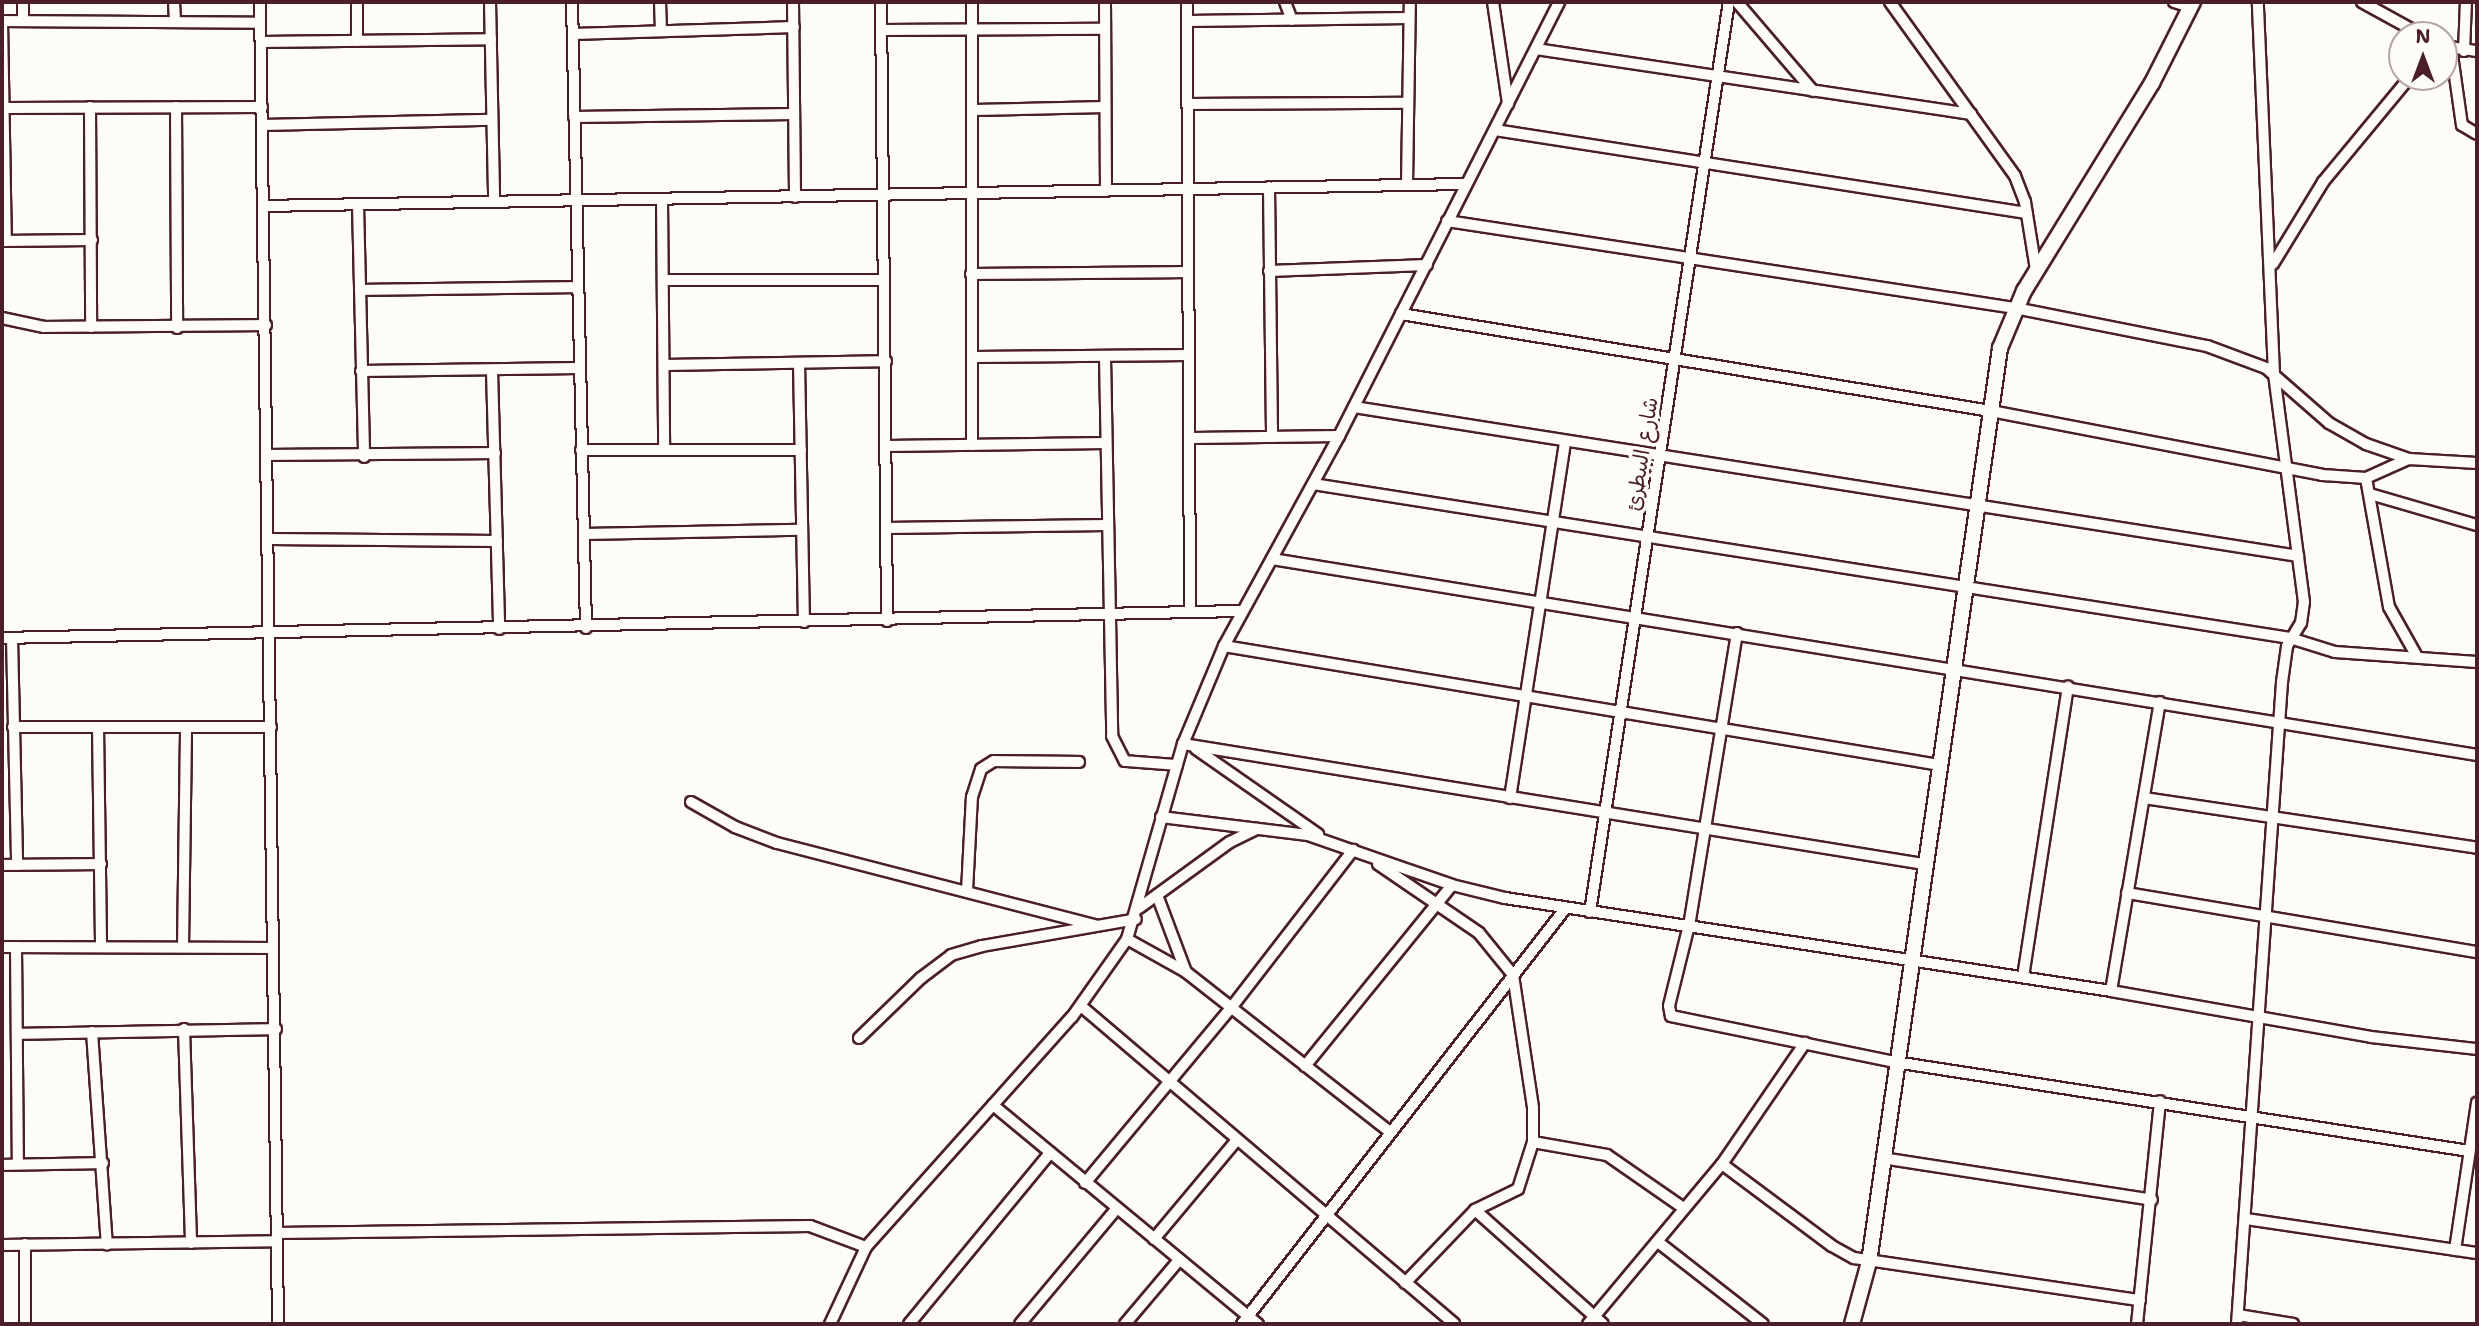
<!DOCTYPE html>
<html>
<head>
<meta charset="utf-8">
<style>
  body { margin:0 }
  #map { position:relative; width:2479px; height:1326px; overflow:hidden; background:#fdfcf7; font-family:"Shantell Sans","Playpen Sans Arabic",sans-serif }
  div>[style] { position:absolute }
  .roads { filter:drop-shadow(2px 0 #4a1f2b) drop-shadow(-2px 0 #4a1f2b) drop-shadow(0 2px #4a1f2b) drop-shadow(0 -2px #4a1f2b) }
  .minor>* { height:10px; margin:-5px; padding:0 5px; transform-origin:5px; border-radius:5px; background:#fdfcf7 }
  .major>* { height:14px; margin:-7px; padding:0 7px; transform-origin:7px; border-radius:7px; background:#fdfcf7 }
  span { translate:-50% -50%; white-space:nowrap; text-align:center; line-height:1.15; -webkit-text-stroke:7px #fdfcf7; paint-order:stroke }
  .street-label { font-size:21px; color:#4a1f2b }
  .frame { position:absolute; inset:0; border:4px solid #4a1f2b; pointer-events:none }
  .north { position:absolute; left:2388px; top:21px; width:70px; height:70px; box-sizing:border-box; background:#fdfcf7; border:2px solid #b5a4a5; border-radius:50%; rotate:0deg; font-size:19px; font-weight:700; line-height:28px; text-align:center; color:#4a1f2b }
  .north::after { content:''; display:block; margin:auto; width:24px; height:32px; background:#4a1f2b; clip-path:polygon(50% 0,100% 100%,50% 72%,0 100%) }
</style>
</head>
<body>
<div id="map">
  <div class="roads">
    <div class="minor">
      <div style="left:23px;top:2px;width:19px;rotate:90deg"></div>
      <div style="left:174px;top:2px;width:18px;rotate:87deg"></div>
      <div style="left:260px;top:2px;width:1322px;rotate:89.22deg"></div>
      <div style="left:357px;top:2px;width:39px;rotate:90deg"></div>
      <div style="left:490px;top:2px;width:198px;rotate:88.8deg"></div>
      <div style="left:572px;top:2px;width:626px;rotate:88.72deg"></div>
      <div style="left:660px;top:2px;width:29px;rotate:88deg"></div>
      <div style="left:793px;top:2px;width:195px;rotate:89.4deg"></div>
      <div style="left:881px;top:2px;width:619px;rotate:89.44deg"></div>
      <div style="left:972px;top:2px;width:443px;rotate:90deg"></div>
      <div style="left:1105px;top:2px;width:189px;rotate:89.7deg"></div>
      <div style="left:1187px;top:2px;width:610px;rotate:89.72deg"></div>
      <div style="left:1285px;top:2px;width:19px;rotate:69deg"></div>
      <div style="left:1493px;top:2px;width:103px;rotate:81.6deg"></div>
      <div style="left:1737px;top:2px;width:117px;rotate:49.5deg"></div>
      <div style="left:1890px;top:2px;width:214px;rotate:54.3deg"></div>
      <div style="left:2015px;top:176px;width:28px;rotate:69deg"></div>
      <div style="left:2025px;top:202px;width:69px;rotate:80.8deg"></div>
      <div style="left:2174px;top:2px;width:17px;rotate:17deg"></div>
      <div style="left:2362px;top:2px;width:68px;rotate:28.8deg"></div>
      <div style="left:2px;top:21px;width:258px;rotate:0.4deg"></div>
      <div style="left:2px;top:21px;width:220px;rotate:89deg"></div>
      <div style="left:1188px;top:21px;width:221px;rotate:-0.8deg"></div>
      <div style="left:882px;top:30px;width:223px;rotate:-0.3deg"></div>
      <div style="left:573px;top:34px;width:221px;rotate:-1.8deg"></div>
      <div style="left:261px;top:42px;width:230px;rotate:-0.7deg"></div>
      <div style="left:2444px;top:46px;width:33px;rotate:9deg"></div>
      <div style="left:2451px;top:48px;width:78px;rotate:81.9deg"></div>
      <div style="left:2462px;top:125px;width:17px;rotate:31deg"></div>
      <div style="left:1536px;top:49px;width:440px;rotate:8.5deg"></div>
      <div style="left:2464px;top:51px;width:49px;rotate:-87.7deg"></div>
      <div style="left:1190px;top:104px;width:218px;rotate:-0.3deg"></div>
      <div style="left:90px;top:107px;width:220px;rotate:89.7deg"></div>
      <div style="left:176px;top:107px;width:221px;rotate:89.7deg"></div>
      <div style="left:5px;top:108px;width:257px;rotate:-0.2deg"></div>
      <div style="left:974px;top:110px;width:131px;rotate:-1.3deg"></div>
      <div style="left:574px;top:117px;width:220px;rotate:-0.8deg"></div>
      <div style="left:263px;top:125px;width:229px;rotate:-1.3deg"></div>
      <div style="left:1495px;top:130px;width:538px;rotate:8.87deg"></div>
      <div style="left:1407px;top:185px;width:183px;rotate:-89.1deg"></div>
      <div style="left:1269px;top:187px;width:250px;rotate:89.3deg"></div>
      <div style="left:662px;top:200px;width:250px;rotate:89.5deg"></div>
      <div style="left:358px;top:205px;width:252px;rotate:88.6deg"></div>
      <div style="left:263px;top:206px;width:1203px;rotate:-1.05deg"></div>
      <div style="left:1447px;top:221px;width:575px;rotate:8.71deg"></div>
      <div style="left:2015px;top:308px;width:196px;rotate:11.2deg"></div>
      <div style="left:2207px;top:346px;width:63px;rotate:20.4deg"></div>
      <div style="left:2266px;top:368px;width:84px;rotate:41.1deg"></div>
      <div style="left:2329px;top:423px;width:43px;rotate:29.6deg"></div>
      <div style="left:2366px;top:444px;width:46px;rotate:19.2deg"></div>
      <div style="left:2409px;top:459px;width:68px;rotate:3.4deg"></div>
      <div style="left:2px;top:241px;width:90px;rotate:-0.6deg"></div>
      <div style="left:2273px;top:264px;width:96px;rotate:-58.6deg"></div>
      <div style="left:2323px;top:182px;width:136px;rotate:-50.4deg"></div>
      <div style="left:1269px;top:271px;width:158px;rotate:-2.2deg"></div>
      <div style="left:971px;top:274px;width:217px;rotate:-0.5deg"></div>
      <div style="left:664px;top:280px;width:220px"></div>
      <div style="left:360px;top:290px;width:217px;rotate:-0.8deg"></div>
      <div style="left:1401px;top:314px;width:598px;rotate:9.34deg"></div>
      <div style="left:1991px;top:411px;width:337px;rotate:10.9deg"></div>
      <div style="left:2322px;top:475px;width:44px;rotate:3.9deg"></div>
      <div style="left:2366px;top:478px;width:46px;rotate:-24.3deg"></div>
      <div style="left:2px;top:318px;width:43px;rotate:12.1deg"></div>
      <div style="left:44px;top:327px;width:222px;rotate:-0.5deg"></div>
      <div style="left:974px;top:357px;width:215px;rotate:-0.5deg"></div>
      <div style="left:1105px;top:357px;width:379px;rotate:88.9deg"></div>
      <div style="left:1112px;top:736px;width:28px;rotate:63deg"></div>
      <div style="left:1125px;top:761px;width:52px;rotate:4.4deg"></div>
      <div style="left:799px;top:363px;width:259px;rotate:88.9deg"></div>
      <div style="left:665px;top:365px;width:221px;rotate:-1deg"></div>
      <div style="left:361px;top:371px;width:218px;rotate:-0.8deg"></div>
      <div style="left:492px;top:371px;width:258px;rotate:88.4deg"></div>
      <div style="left:1354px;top:407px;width:956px;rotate:8.97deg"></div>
      <div style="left:1192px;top:438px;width:147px;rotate:-0.8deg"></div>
      <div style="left:887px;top:446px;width:219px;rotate:-0.8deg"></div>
      <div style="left:581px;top:450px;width:220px"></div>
      <div style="left:269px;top:455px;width:226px;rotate:-0.5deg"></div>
      <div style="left:2366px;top:478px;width:131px;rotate:79.9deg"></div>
      <div style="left:2389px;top:607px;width:55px;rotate:60.6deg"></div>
      <div style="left:1313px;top:484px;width:989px;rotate:8.96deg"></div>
      <div style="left:2290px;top:638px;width:47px;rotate:17.3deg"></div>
      <div style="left:2335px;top:652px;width:142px;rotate:4deg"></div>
      <div style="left:2370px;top:494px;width:111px;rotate:16.2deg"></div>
      <div style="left:886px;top:528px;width:221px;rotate:-0.8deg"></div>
      <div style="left:584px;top:534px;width:217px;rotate:-1.1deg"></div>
      <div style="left:270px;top:539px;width:227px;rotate:0.5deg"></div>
      <div style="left:1272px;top:559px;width:1221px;rotate:9.24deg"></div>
      <div style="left:1737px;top:633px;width:296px;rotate:99.3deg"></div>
      <div style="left:1689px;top:925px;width:83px;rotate:103.9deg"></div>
      <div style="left:1669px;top:1006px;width:10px;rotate:79deg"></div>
      <div style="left:1671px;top:1016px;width:229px;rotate:11.6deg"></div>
      <div style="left:1895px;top:1062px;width:581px;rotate:8.81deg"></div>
      <div style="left:2px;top:638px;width:1240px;rotate:-1.25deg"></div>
      <div style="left:12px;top:638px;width:227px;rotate:88.7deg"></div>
      <div style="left:1224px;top:646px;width:726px;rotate:9.44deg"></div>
      <div style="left:13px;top:727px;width:258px"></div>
      <div style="left:98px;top:727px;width:220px;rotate:89.2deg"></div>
      <div style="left:1183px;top:744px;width:751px;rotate:9.2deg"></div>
      <div style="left:1196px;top:749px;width:149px;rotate:34.9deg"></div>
      <div style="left:1510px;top:798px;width:361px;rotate:-81.2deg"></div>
      <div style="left:2144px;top:798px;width:337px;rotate:8.5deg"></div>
      <div style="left:691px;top:802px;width:51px;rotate:29.6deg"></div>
      <div style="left:735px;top:827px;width:45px;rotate:20.9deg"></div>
      <div style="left:777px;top:843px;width:328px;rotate:14.5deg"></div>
      <div style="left:1161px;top:817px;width:148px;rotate:7deg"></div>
      <div style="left:1308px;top:835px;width:152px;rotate:19.1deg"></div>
      <div style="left:1452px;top:885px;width:55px;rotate:13.8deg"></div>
      <div style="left:1505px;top:898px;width:613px;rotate:8.72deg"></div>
      <div style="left:2111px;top:991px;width:264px;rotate:10deg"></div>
      <div style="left:2371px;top:1037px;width:107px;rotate:6.5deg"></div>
      <div style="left:1378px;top:864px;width:122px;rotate:34.3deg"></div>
      <div style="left:1479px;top:933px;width:54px;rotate:51deg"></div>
      <div style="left:1513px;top:975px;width:134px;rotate:81.4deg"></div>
      <div style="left:1533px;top:1108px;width:34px;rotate:90deg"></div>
      <div style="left:1533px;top:1142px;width:49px;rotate:107.7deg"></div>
      <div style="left:1518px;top:1189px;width:48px;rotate:154deg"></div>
      <div style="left:1475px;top:1210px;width:101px;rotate:133.8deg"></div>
      <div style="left:2px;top:865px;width:99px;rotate:-0.6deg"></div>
      <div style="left:967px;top:891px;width:94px;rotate:-87deg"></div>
      <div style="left:972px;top:797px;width:29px;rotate:-72deg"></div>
      <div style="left:981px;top:769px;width:15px;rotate:-32deg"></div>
      <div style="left:994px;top:761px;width:85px;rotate:0.7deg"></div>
      <div style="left:2127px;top:893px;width:355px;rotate:9.6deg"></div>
      <div style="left:1157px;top:895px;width:82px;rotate:69.4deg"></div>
      <div style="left:1139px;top:908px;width:112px;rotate:-36deg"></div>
      <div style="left:1230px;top:842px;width:30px;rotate:-26deg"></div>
      <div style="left:1590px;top:912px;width:921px;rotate:-81.32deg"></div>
      <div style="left:1127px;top:939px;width:68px;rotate:29.2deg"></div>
      <div style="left:1186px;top:972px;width:259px;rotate:38.1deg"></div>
      <div style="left:2px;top:947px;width:271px;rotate:0.2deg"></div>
      <div style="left:16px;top:947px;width:217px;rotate:89.5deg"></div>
      <div style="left:183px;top:947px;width:218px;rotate:-89.2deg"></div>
      <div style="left:2023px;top:977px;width:294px;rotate:-81.2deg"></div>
      <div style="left:2111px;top:991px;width:293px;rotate:-80.4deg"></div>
      <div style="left:1081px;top:1006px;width:490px;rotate:40.4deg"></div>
      <div style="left:184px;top:1029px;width:214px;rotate:88.1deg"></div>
      <div style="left:92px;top:1032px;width:213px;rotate:86deg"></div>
      <div style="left:17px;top:1034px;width:259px;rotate:-1.1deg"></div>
      <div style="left:859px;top:1038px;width:86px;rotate:-44.1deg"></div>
      <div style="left:921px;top:978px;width:38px;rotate:-37deg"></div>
      <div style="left:951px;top:955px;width:32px;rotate:-16deg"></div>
      <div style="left:982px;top:946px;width:156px;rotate:-9.9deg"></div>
      <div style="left:1305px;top:1066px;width:233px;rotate:-50.9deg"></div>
      <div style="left:993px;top:1105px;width:344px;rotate:39.6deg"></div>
      <div style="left:1533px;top:1142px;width:75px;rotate:10deg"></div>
      <div style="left:1607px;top:1155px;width:91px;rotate:34.7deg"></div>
      <div style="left:1882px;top:1158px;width:273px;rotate:8.8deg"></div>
      <div style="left:1722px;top:1164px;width:137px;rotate:36.7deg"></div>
      <div style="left:1832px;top:1246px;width:25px;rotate:29deg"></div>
      <div style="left:1854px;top:1258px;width:289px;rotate:8.4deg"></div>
      <div style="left:2px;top:1165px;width:101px;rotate:-1.1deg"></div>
      <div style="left:1085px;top:1183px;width:228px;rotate:-50.2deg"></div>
      <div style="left:1231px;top:1008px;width:200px;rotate:-52.3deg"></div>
      <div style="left:1475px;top:1210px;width:171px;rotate:41.7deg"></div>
      <div style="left:2246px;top:1219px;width:233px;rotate:8.4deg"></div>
      <div style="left:277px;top:1233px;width:533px;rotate:-0.75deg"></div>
      <div style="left:810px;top:1226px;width:60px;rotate:20.6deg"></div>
      <div style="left:1154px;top:1239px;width:126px;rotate:-50.1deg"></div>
      <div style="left:1658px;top:1242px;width:133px;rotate:38deg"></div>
      <div style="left:2px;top:1245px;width:275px;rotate:-0.8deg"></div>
      <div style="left:2455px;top:1250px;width:149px;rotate:-81.5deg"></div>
      <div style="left:2238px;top:1315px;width:56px;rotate:9.3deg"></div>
      <div style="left:25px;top:1324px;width:80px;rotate:-90deg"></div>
      <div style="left:830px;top:1324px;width:85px;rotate:-64.9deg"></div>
      <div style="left:866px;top:1247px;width:309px;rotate:-48.2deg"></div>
      <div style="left:1072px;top:1017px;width:95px;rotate:-54.8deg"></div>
      <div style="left:1127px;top:939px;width:203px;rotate:-74deg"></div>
      <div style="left:1183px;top:744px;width:106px;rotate:-67.3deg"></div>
      <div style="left:1224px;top:646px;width:239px;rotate:-61.3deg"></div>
      <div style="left:1339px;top:436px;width:487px;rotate:-63.1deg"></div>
      <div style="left:909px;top:1324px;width:222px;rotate:-50.5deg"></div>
      <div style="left:1020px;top:1324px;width:150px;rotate:-50.1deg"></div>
      <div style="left:1125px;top:1324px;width:84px;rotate:-49.8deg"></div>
      <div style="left:1242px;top:1324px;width:526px;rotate:-52.11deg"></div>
      <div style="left:1588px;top:1324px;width:209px;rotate:-50.1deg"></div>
      <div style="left:1722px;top:1164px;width:147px;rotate:-55.6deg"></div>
      <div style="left:2137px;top:1324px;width:224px;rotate:-84.1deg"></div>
      <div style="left:2237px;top:1324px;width:644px;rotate:-85.99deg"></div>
      <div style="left:2282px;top:682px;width:36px;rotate:-82deg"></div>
      <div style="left:2287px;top:646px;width:27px;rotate:-59deg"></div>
      <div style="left:2301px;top:623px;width:21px;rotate:-82deg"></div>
      <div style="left:2304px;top:602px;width:230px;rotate:-97.5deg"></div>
      <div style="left:2274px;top:374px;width:372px;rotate:-92.5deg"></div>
    </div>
    <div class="major">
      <div style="left:1852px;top:1324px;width:64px;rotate:-74.7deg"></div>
      <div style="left:1869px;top:1262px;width:923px;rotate:-81.84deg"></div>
      <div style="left:2000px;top:348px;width:62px;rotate:-67.2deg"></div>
      <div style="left:2024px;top:291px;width:244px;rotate:-58.4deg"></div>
      <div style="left:2152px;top:83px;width:91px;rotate:-63.2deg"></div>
    </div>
  </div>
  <div class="street-label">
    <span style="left:1642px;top:454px;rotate:-81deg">شارع البيطرئ</span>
  </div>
  <div class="frame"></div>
  <div class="north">N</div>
</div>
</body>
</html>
